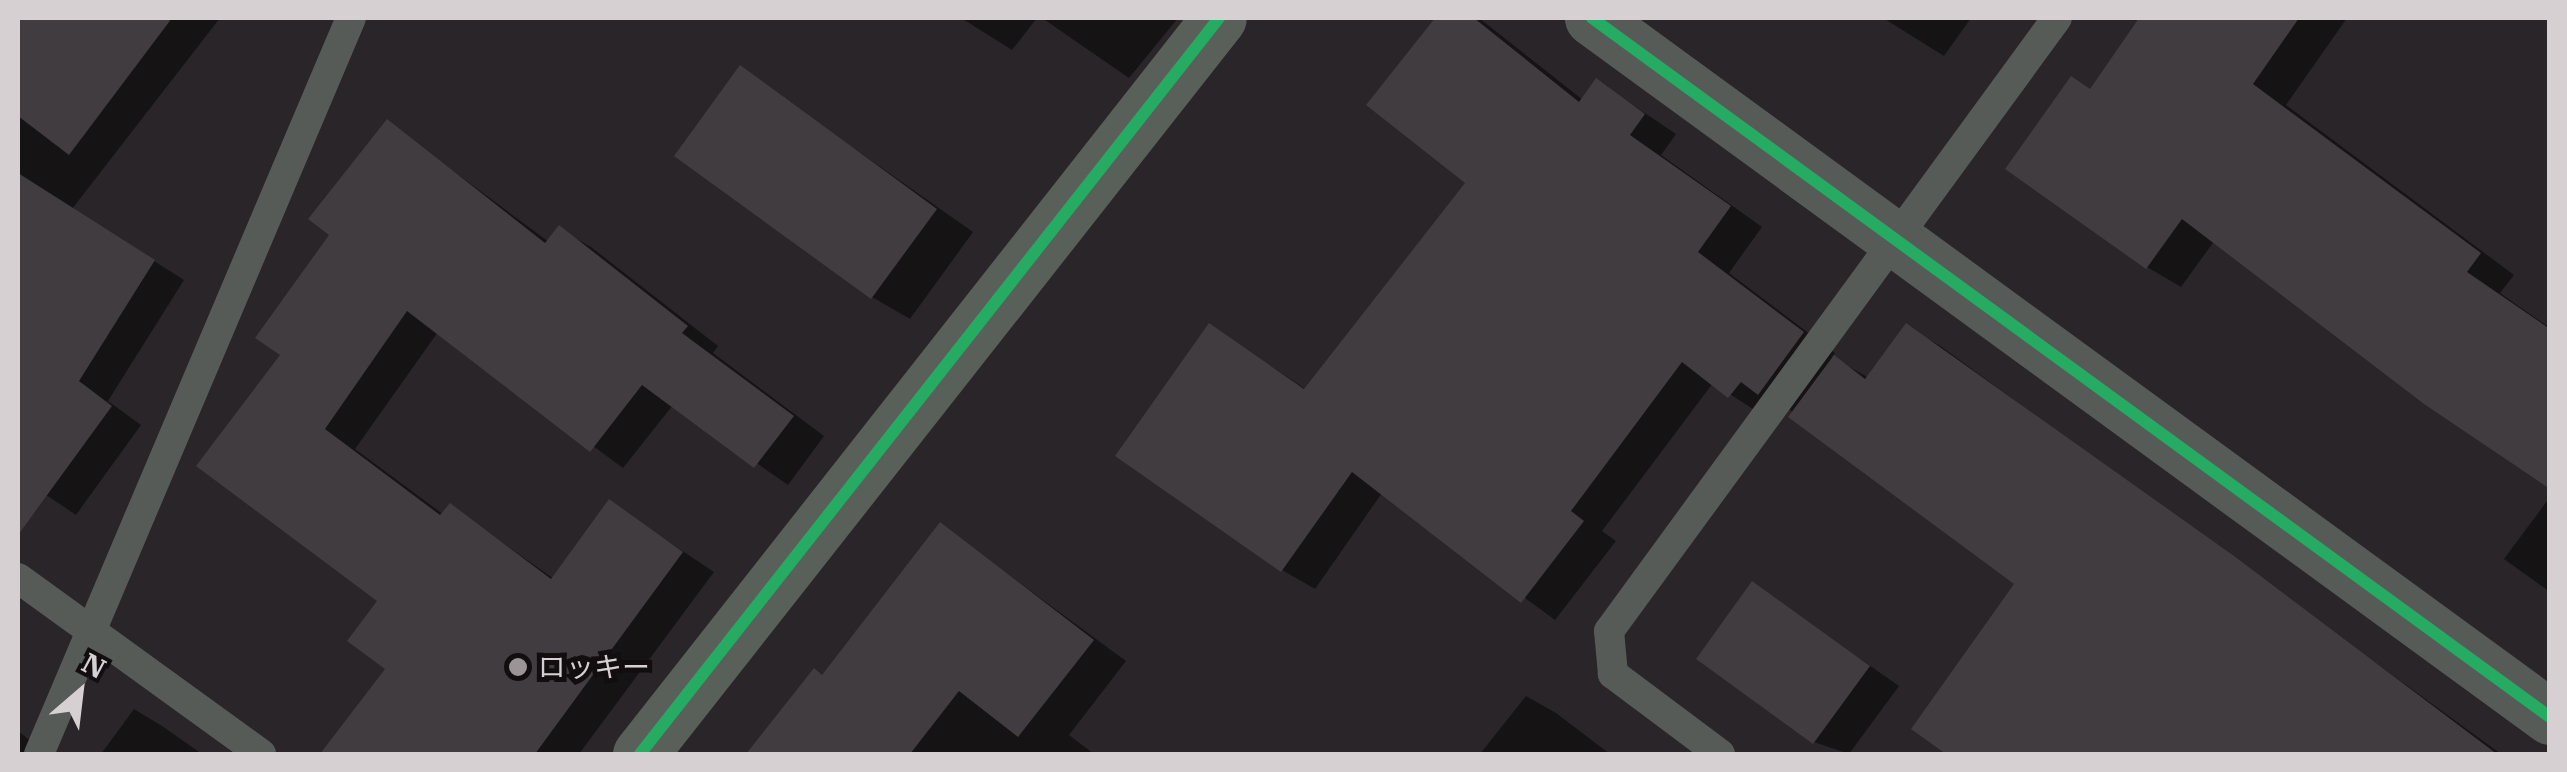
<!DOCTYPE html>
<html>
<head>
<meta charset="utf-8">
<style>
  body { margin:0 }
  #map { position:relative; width:2567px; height:772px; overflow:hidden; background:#2a2528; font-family:"IBM Plex Serif","Noto Sans JP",serif }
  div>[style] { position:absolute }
  .shadow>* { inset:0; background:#0007 }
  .building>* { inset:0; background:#403c3f }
  .lane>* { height:30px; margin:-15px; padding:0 15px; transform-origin:15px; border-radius:15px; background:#575b58 }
  .street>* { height:55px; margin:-27.5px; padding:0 27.5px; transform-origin:27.5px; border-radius:27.5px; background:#575b58 }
  .secondary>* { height:55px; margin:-27.5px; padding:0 27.5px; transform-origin:27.5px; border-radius:27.5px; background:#596059 }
  .cycleway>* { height:12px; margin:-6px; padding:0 6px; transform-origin:6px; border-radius:6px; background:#26ab63 }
  .dots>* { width:28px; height:28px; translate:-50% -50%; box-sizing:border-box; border:5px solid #120e10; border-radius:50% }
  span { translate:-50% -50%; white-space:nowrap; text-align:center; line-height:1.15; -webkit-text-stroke:10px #120e10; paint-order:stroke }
  .poi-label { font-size:28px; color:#d6d0d3 }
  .left { translate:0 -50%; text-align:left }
  .frame { position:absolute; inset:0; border:20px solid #d6d0d3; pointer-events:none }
  .north { position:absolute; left:30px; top:642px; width:100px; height:100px; -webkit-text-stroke:8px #120e10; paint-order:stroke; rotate:28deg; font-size:28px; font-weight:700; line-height:40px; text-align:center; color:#d6d0d3 }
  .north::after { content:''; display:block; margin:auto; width:35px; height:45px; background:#d6d0d3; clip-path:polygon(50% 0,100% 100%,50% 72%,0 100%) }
</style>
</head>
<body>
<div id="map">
  <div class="shadow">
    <div style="clip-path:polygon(18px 18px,220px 18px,72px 209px,184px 280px,108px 401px,141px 425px,76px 515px,18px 476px)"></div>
    <div style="clip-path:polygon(961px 18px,1037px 18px,1012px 50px)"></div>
    <div style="clip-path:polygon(1042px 18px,1178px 18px,1129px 78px)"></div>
    <div style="clip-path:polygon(1438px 18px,1479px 18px,1583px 100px,1597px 81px,1676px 134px,1661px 155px,1762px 227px,1729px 273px,1835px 353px,1832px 357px,1869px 378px,1907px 327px,1939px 345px,2501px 754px,1950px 754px,1915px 729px,2017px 583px,1795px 413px,1774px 401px,1762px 415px,1713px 383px,1602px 531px,1616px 541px,1555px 620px,1382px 493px,1315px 589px,1282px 570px,1210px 326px,1307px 390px,1468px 183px,1369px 105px)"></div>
    <div style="clip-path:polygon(1883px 18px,1971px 18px,1944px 56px)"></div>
    <div style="clip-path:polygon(2142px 18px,2347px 18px,2286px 105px,2514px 275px,2500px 293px,2550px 328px,2550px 486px,2215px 240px,2181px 287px,2147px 267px,2092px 90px)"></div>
    <div style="clip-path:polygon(741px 69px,973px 232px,910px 319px,872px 297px)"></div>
    <div style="clip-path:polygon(387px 122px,549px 242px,559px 229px,591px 247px,718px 346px,713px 353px,824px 436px,788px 485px,673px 405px,623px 468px,438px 332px,355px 449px,444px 515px,451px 506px,554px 579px,609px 502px,714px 572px,579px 754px,323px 754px,388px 669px,380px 600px,283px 355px)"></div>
    <div style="clip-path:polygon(2550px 497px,2550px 592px,2504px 559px)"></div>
    <div style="clip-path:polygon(941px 525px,1126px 661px,1069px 735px,1094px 754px,761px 754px,754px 749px,824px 677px)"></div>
    <div style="clip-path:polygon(1753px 584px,1899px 686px,1849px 754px,1814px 742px)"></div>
    <div style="clip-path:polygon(1526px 696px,1556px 713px,1610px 754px,1480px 754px)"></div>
    <div style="clip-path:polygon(134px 709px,162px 726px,202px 754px,101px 754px)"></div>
    <div style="clip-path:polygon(18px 731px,48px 754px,18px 754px)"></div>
  </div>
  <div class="building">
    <div style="clip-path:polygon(18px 18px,172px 18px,69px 155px,18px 116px)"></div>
    <div style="clip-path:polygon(1435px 18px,1474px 18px,1579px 102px,1596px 78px,1645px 114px,1630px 135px,1731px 206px,1698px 252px,1804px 332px,1758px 395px,1741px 382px,1728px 398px,1682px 362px,1571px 511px,1584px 521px,1521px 603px,1352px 472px,1281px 572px,1115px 456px,1209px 323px,1304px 389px,1465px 183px,1366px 105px)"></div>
    <div style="clip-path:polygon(2139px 18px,2299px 18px,2253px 84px,2481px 253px,2467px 272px,2550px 329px,2550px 489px,2424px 404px,2182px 219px,2146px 269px,2005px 169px,2071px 76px,2090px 89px)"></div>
    <div style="clip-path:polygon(740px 65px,937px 209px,871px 299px,674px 156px)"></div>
    <div style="clip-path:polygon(387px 119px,545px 243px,559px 225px,688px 326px,682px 333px,794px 416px,754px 468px,642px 385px,590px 452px,407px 311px,325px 429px,440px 515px,450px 503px,551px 579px,609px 499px,683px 552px,535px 754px,320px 754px,385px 669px,347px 641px,377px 601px,196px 466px,280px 355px,255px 338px,329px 235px,308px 219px)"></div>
    <div style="clip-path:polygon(18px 173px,155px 260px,79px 381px,112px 406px,18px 535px)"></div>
    <div style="clip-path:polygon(1906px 323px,2234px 556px,2497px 754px,1946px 754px,1911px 729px,2014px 584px,1788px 417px,1834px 355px,1865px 379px)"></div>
    <div style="clip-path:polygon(940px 522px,1094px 640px,1018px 737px,959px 691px,910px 754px,746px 754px,814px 668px,822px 675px)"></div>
    <div style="clip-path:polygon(1752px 581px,1870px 666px,1813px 744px,1696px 659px)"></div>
  </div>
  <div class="lane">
    <div style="left:18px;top:578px;width:300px;rotate:35.9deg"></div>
    <div style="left:39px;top:754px;width:799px;rotate:-67.03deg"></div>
    <div style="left:1720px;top:754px;width:134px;rotate:-143.2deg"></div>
    <div style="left:1613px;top:674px;width:43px;rotate:-95.3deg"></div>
    <div style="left:1609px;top:631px;width:759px;rotate:-53.84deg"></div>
  </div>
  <div class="street">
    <div style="left:1592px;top:18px;width:1186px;rotate:36.12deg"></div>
  </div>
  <div class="secondary">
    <div style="left:640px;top:754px;width:936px;rotate:-51.81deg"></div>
  </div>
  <div class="cycleway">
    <div style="left:1592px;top:18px;width:1186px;rotate:36.12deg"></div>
    <div style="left:640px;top:754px;width:936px;rotate:-51.81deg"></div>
  </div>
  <div class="dots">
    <div style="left:518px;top:667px;background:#9a9497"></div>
  </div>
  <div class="poi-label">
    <span class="left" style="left:538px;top:667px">ロッキー</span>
  </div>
  <div class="frame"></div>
  <div class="north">N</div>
</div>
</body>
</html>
